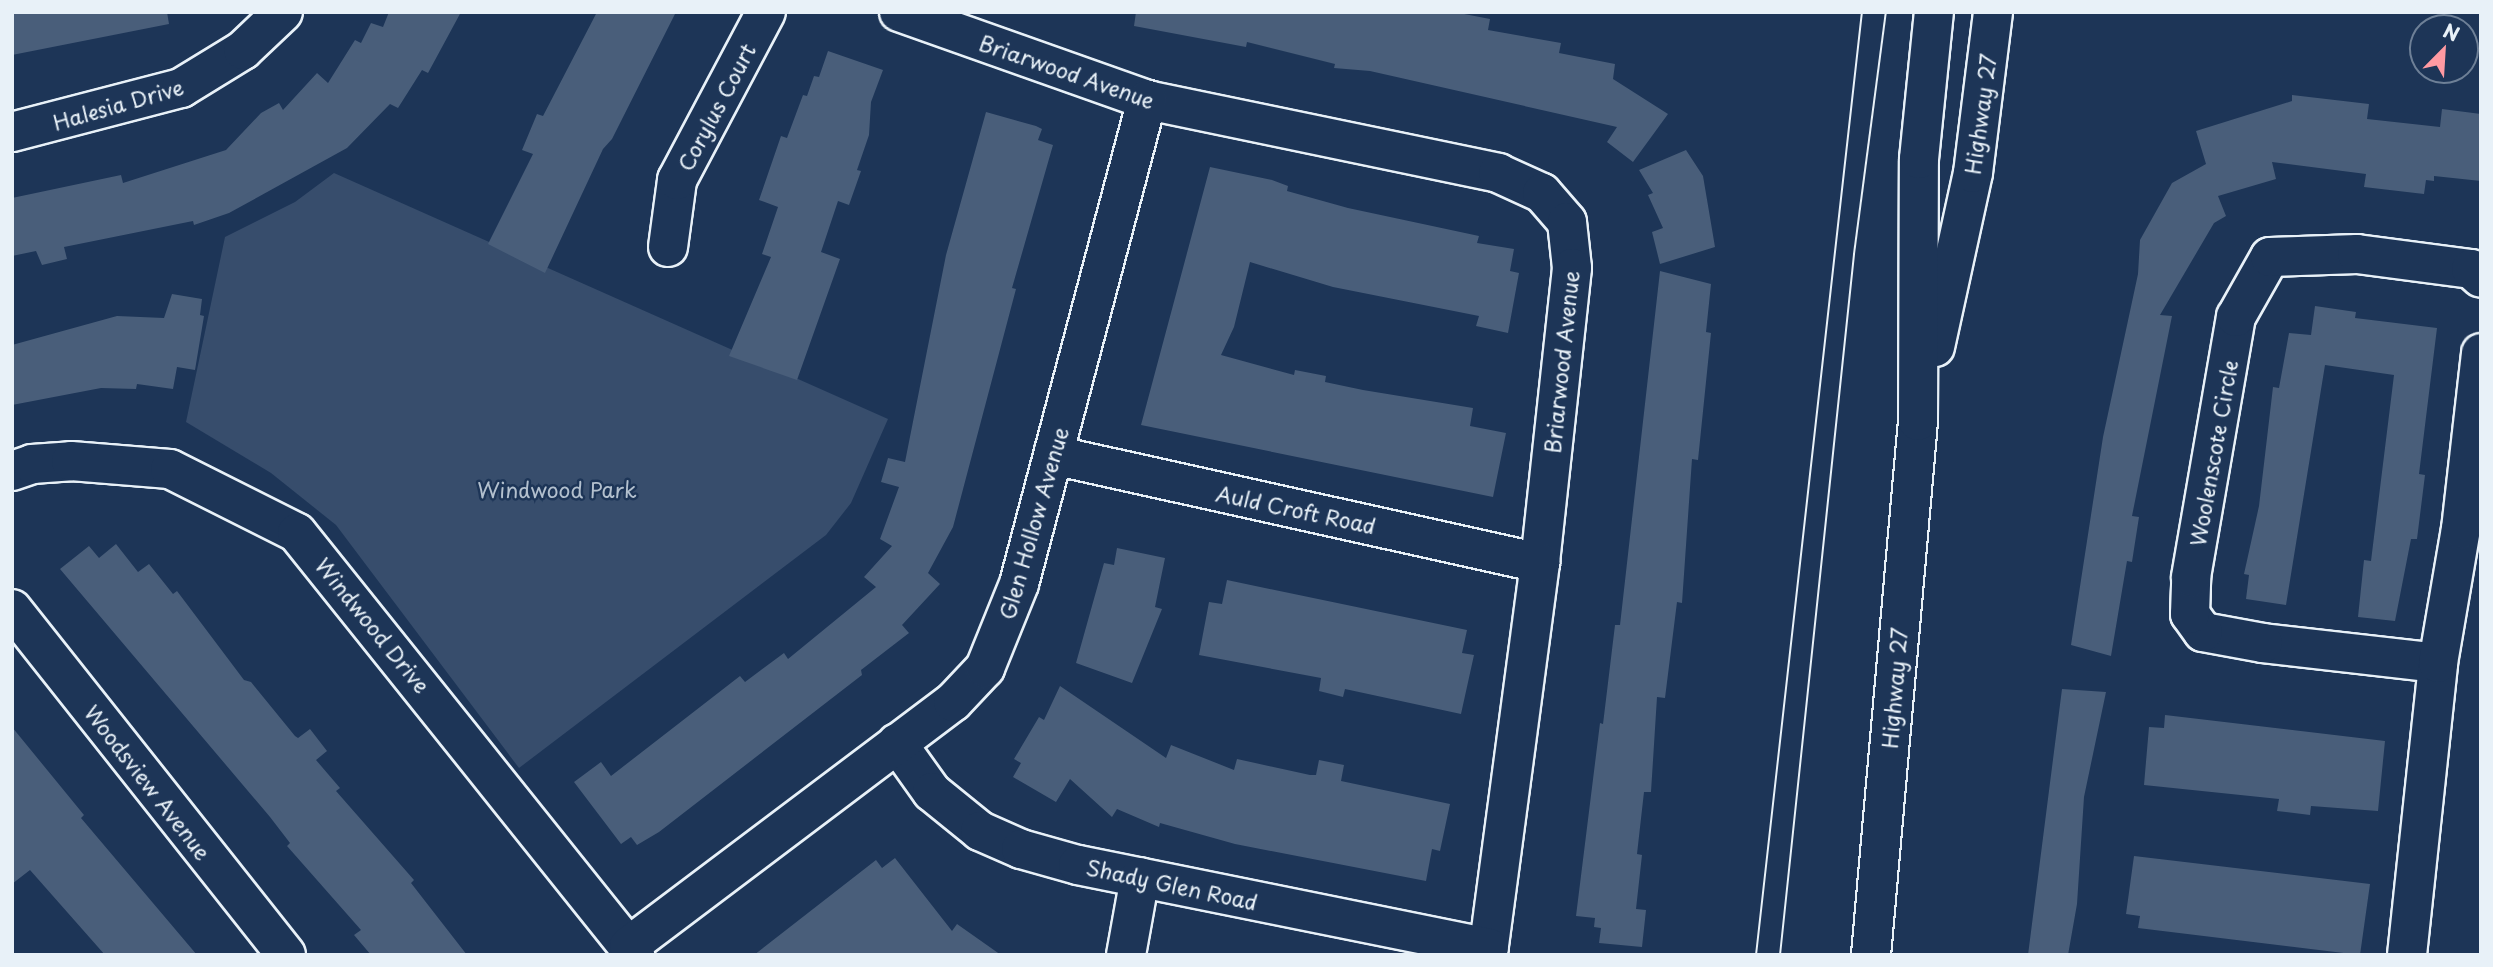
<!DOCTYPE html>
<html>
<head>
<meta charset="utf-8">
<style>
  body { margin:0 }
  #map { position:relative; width:2493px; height:967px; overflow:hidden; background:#1d3557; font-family:"Playpen Sans",sans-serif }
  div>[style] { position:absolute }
  .green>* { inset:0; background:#374d6c }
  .building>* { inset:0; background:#495e7a }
  .roads { filter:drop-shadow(2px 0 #e8f1f8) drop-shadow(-2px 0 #e8f1f8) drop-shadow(0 2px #e8f1f8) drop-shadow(0 -2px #e8f1f8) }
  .minor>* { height:38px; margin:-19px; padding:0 19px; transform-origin:19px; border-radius:19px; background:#1d3557 }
  .major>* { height:38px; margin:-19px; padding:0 19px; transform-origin:19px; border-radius:19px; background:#1d3557 }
  .tram>* { height:2px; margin:-1px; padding:0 1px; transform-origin:1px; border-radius:1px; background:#e8f1f8 }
  span { translate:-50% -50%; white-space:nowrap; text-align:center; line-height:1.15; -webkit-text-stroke:5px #1d3557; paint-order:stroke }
  .street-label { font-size:21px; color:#e8f1f8 }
  .park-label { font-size:21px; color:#b3c0ce }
  .frame { position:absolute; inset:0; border:14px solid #e8f1f8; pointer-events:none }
  .north { position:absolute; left:2409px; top:14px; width:70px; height:70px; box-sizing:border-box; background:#1d3557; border:2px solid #6e8097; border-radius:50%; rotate:24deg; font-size:19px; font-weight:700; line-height:28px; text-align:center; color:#e8f1f8 }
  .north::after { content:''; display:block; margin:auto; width:24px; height:32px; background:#ff9aa2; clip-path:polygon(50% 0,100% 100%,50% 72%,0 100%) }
</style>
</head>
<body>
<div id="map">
  <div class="green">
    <div style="clip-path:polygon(334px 173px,888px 419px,851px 503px,826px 535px,519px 768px,336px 525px,271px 473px,186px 422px,225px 237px,295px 202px)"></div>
  </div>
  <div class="building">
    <div style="clip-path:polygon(12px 12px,167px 12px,169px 24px,12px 55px)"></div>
    <div style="clip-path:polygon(389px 12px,461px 12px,428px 73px,422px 70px,398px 108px,390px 104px,347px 148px,229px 213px,194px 225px,193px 221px,64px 247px,67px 259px,42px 265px,36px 251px,12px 256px,12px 198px,121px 175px,123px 183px,226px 150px,261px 113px,279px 103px,283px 110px,317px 73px,328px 83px,355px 40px,361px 43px,371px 23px,383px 27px)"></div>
    <div style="clip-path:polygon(597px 12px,676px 12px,612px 139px,603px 149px,545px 273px,488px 244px,533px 154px,522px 150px,537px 114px,543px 116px)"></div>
    <div style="clip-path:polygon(1136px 12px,1454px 12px,1490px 19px,1488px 30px,1561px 43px,1559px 53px,1615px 64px,1613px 79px,1668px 114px,1633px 162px,1607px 142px,1617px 127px,1370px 71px,1334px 68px,1335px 64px,1247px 42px,1246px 47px,1134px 26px)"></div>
    <div style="clip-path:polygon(828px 51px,883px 70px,871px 102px,869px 135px,857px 170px,861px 171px,849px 205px,838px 201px,821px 252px,840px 259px,797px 380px,729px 356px,771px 257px,762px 254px,778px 207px,759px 200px,781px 136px,787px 138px,803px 95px,807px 96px,814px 76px,819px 77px)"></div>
    <div style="clip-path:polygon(2292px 95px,2369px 104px,2367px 119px,2440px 127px,2442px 109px,2481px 114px,2481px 181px,2434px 176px,2434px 181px,2426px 180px,2424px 194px,2364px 187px,2366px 174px,2272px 162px,2276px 179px,2218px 196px,2226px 216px,2214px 223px,2160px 315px,2172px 316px,2132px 516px,2139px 517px,2134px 549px,2132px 562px,2127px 561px,2111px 656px,2071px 645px,2103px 437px,2138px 274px,2140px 240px,2172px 183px,2206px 164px,2196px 131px,2292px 101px)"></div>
    <div style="clip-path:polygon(986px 112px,1036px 126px,1042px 129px,1038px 140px,1053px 145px,1012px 288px,1016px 289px,953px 527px,928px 573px,940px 584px,902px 625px,909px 633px,861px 670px,862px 675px,659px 832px,637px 845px,631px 837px,621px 844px,574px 782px,601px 762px,611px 776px,740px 676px,745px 682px,784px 653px,788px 659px,876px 587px,864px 577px,892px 546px,880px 539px,899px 487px,881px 482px,888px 458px,905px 462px,946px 255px)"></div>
    <div style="clip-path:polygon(1686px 150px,1703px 176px,1715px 247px,1660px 264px,1652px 232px,1663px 228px,1648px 195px,1653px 193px,1639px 170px)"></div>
    <div style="clip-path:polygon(1210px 167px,1272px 180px,1288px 186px,1287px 191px,1348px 208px,1479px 236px,1477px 243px,1514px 249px,1510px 271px,1519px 273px,1508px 333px,1476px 326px,1479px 316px,1333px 287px,1250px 262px,1234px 327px,1221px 355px,1294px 375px,1295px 370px,1326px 376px,1325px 382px,1363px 390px,1473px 408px,1470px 426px,1506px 433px,1493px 497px,1141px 425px)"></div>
    <div style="clip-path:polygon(1660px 271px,1711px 284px,1706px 332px,1711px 333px,1698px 460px,1692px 459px,1682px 603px,1677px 602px,1665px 698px,1657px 697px,1651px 792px,1644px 792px,1637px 854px,1642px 855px,1636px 909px,1646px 910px,1642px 947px,1599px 943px,1601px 928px,1594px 927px,1595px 918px,1576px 916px,1600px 723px,1603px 724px,1615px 625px,1620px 625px)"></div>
    <div style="clip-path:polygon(172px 294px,202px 299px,200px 315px,204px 316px,195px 370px,177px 367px,173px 389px,137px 384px,136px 389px,101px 388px,12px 405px,12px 345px,117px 316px,164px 318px)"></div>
    <div style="clip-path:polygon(2315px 306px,2356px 312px,2355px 318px,2437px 328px,2419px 474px,2425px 475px,2417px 539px,2411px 539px,2395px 621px,2358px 617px,2364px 560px,2371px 561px,2394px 375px,2325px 365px,2286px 605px,2246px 599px,2249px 575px,2244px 574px,2259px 506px,2273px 387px,2279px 388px,2289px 333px,2311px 335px)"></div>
    <div style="clip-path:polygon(116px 544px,138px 572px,149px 564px,173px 594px,177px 591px,244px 680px,251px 682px,295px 736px,298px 738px,310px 729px,327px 751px,316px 760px,340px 788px,336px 791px,414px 880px,411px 883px,467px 955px,371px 955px,354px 935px,361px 930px,287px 846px,290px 843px,270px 817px,60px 569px,89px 546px,99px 558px)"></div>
    <div style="clip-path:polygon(1117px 548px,1165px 558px,1155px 607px,1162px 609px,1132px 683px,1076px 663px,1104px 563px,1114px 565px)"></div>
    <div style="clip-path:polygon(1227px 580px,1467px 630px,1462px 653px,1474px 655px,1461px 714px,1345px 689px,1343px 697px,1319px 691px,1321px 678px,1199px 655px,1209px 602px,1222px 604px)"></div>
    <div style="clip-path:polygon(1060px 686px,1166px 758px,1171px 745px,1234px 770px,1237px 759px,1310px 775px,1316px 775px,1319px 760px,1344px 765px,1341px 781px,1450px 804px,1440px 851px,1432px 849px,1426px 881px,1235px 844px,1160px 823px,1159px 827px,1117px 809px,1112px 817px,1070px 779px,1056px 802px,1013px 777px,1021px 763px,1014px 759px,1039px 717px,1044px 720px)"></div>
    <div style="clip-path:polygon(2062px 689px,2106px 692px,2084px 797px,2077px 904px,2068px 955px,2028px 955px)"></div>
    <div style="clip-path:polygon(2165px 715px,2385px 741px,2378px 811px,2311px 806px,2310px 815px,2277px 811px,2279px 799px,2144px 785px,2149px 727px,2164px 728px)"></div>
    <div style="clip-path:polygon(12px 727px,84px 815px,81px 818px,197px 955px,105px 955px,30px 870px,12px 884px)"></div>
    <div style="clip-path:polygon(2134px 856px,2370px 884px,2360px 955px,2138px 928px,2140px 916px,2126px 914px)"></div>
    <div style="clip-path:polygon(895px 858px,952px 931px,957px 924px,1001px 955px,754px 955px,876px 860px,882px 868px)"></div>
  </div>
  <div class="roads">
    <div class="minor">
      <div style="left:899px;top:12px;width:263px;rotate:19.5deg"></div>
      <div style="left:1147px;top:100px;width:359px;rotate:11.7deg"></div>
      <div style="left:1498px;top:173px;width:48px;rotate:24.4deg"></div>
      <div style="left:1542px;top:193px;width:38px;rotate:49deg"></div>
      <div style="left:1567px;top:222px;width:46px;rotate:83.8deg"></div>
      <div style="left:1572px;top:268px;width:297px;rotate:96.2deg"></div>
      <div style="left:1540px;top:563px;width:395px;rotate:97.6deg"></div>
      <div style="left:12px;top:132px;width:175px;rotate:-14.6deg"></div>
      <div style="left:181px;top:88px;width:73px;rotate:-31.5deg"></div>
      <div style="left:243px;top:50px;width:55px;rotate:-43.5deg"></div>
      <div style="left:668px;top:247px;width:68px;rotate:-82.3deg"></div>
      <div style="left:677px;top:180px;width:190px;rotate:-62.1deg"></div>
      <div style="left:1053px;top:455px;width:499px;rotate:12.5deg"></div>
      <div style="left:12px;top:471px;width:21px;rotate:-19deg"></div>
      <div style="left:32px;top:464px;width:39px;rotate:-4deg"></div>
      <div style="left:71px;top:461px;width:99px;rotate:4.6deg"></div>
      <div style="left:170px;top:469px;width:142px;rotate:26.7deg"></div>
      <div style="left:297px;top:533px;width:541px;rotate:51.31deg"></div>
      <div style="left:12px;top:609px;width:441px;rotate:51.6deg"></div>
      <div style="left:2438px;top:663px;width:176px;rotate:-173.5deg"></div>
      <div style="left:2263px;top:643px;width:61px;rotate:-169.6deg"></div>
      <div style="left:2203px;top:632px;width:22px;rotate:-126deg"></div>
      <div style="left:2190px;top:614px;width:37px;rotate:-88deg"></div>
      <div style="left:2191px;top:577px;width:264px;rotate:-80.2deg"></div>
      <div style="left:2236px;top:317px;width:69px;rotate:-60.5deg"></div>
      <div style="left:2270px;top:257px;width:87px;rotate:-2deg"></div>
      <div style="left:2357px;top:254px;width:115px;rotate:7.5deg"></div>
      <div style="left:2471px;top:269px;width:13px;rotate:42deg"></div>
      <div style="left:897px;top:743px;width:60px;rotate:54.5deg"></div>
      <div style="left:932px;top:792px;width:62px;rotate:39.1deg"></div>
      <div style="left:980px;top:831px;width:45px;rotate:23.7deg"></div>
      <div style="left:1021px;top:849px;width:59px;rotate:15.7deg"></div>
      <div style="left:1078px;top:865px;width:419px;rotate:11.4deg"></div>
      <div style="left:629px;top:946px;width:406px;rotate:-37deg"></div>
      <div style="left:953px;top:702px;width:47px;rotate:-46.7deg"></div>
      <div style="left:985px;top:668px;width:91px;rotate:-68deg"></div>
      <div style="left:1019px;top:584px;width:501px;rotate:-75.19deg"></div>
      <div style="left:1126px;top:955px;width:79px;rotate:-79.8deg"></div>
      <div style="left:2407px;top:955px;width:294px;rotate:-83.9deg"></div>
      <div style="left:2438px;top:663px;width:136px;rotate:-80.3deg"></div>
      <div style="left:2461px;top:529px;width:177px;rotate:-83.5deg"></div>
    </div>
    <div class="major">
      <div style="left:1935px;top:347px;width:178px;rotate:-77.7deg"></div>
      <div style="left:1973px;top:173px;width:162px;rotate:-82.9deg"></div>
      <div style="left:1871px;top:955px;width:536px;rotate:-84.97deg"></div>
      <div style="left:1918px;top:421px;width:262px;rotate:-89.8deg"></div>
      <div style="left:1919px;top:159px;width:148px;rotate:-84.2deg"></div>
    </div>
  </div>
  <div class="tram">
    <div style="left:1756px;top:955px;width:949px;rotate:-83.59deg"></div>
    <div style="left:1780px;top:955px;width:705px;rotate:-83.97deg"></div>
    <div style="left:1854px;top:254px;width:244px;rotate:-82.5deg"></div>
  </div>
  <div class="street-label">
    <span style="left:1067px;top:71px;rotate:19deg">Briarwood Avenue</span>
    <span style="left:118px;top:104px;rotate:-16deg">Halesia Drive</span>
    <span style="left:716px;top:107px;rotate:-62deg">Corylus Court</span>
    <span style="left:1980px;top:114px;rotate:-82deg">Highway 27</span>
    <span style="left:1561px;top:362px;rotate:-84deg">Briarwood Avenue</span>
    <span style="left:2213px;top:453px;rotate:-80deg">Woolenscote Circle</span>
    <span style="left:1296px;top:509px;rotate:12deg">Auld Croft Road</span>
    <span style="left:1033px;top:523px;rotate:-74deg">Glen Hollow Avenue</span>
    <span style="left:373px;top:625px;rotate:51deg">Windwood Drive</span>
    <span style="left:1894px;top:688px;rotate:-85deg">Highway 27</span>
    <span style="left:148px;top:782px;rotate:52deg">Woodsview Avenue</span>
    <span style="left:1172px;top:884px;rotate:12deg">Shady Glen Road</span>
  </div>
  <div class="park-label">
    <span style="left:557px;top:489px">Windwood Park</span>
  </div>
  <div class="frame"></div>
  <div class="north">N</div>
</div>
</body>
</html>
